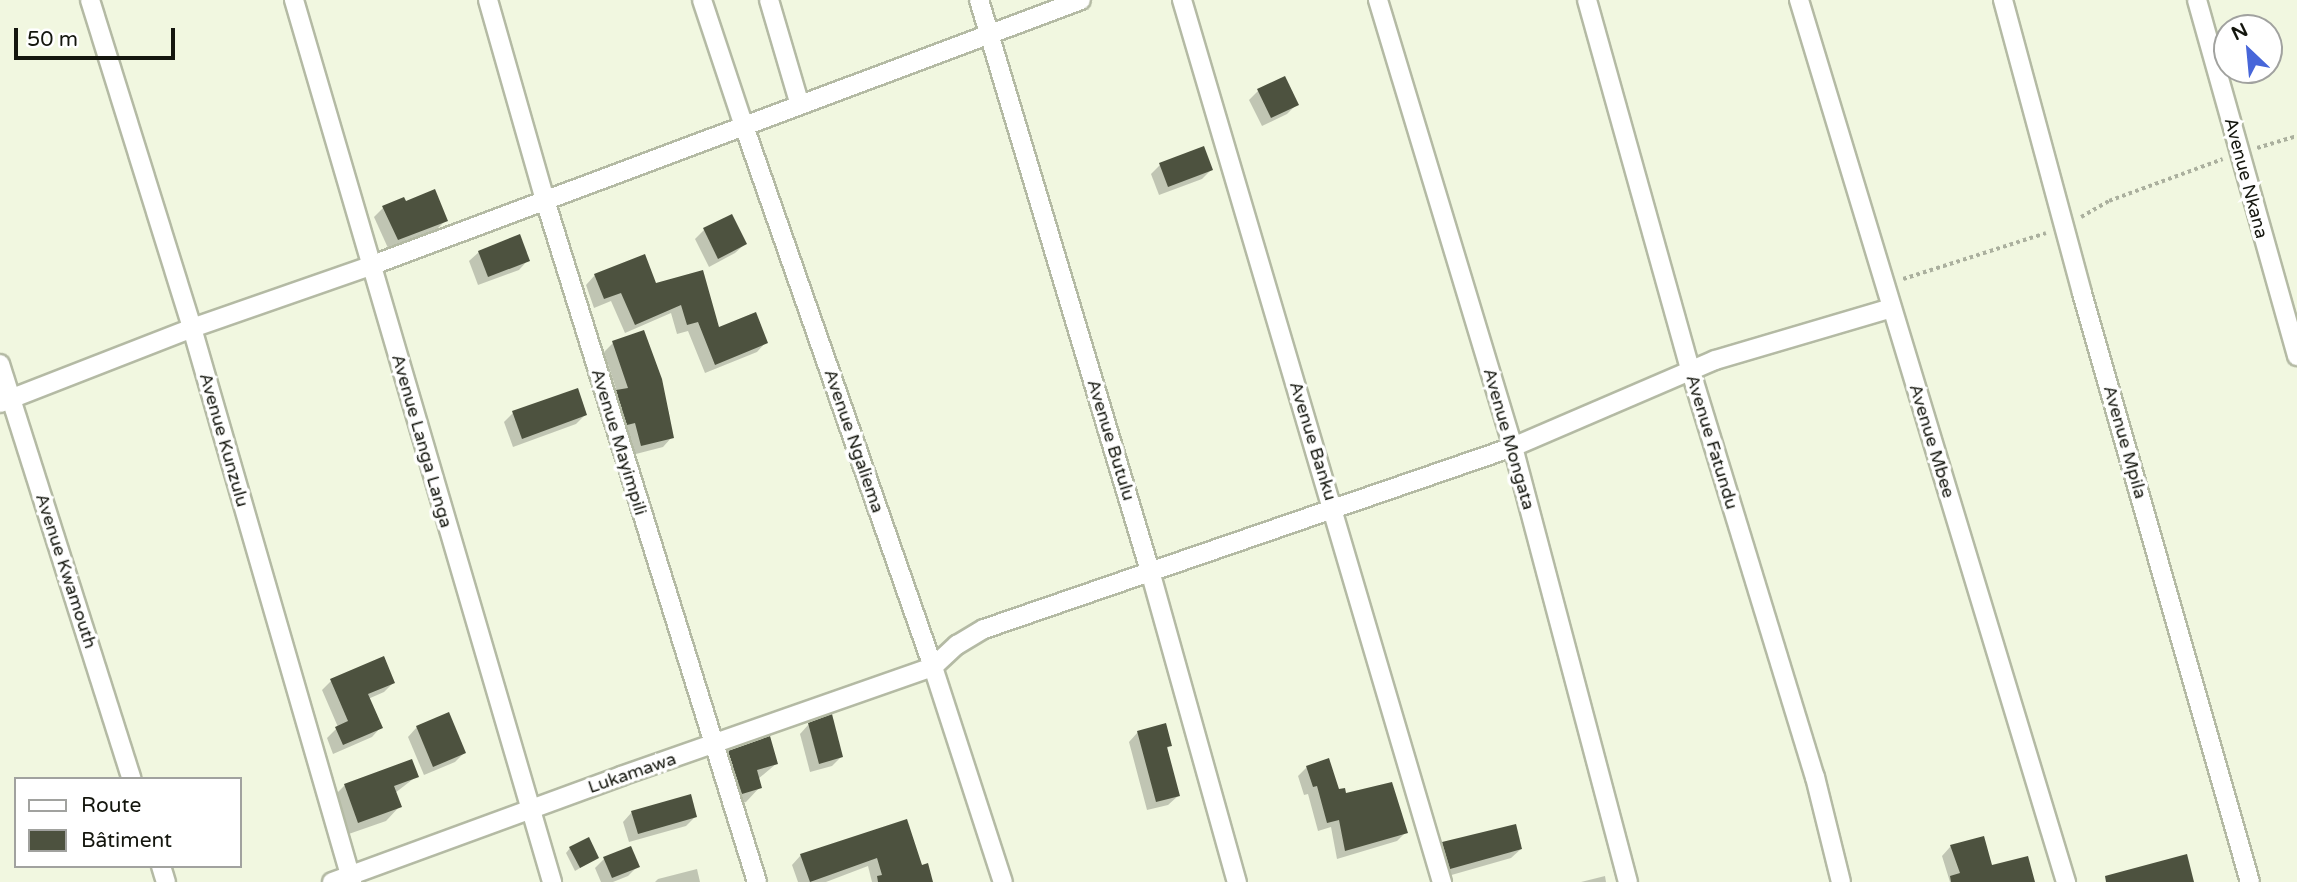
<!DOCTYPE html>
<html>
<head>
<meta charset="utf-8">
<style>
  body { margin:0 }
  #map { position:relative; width:2297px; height:882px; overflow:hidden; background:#f1f7e0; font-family:"Varela Round",sans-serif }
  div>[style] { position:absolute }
  .shadow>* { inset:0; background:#0003 }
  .building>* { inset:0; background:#4d523f }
  .path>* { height:3.5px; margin-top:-1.75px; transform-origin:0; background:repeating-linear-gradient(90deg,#abb09e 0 3.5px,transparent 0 7px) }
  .roads { filter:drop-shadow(2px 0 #b4baa4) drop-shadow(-2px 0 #b4baa4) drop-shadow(0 2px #b4baa4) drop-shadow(0 -2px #b4baa4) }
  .minor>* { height:18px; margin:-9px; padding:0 9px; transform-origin:9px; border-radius:9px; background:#fff }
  span { translate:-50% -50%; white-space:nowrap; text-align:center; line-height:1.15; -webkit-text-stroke:7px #fff; paint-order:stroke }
  .street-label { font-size:18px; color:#14160e }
  .legend { position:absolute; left:14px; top:777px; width:228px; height:91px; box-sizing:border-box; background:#fff; border:2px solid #a1a29f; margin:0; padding:9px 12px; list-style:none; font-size:21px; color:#14160e }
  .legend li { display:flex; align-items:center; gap:14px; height:35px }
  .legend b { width:35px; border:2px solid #a1a29f }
  .north { position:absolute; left:2213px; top:14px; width:70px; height:70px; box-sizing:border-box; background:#fff; border:2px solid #a1a29f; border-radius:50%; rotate:334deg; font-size:19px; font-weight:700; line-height:28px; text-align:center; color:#14160e }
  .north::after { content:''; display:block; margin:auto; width:24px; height:32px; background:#4766d9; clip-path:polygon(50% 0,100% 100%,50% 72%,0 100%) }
  .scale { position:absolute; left:14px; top:28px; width:161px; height:32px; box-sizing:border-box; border:4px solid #14160e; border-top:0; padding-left:9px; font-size:21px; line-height:24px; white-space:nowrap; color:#14160e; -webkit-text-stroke:5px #fff; paint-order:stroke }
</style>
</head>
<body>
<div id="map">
  <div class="shadow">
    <div style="clip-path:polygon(1258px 91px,1297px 104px,1287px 114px,1262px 126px,1249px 100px)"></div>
    <div style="clip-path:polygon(1160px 165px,1211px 170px,1202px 179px,1159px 195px,1151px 174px)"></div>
    <div style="clip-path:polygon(405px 203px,446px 220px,437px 229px,388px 248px,374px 217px,383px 208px)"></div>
    <div style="clip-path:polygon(704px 230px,745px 244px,735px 253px,709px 267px,695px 239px)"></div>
    <div style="clip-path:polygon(479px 252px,528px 260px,519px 270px,478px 285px,469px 261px)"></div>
    <div style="clip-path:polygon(595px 275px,655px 285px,718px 329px,766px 342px,757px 352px,705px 373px,688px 331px,677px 334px,671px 313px,625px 333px,611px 301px,594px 308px,586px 285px)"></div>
    <div style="clip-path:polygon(643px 332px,669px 414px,672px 437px,663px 447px,632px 455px,608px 401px,617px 392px,604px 352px,613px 343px)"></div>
    <div style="clip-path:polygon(513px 413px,585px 415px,576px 424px,513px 447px,504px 422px)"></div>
    <div style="clip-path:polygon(331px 681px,393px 683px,384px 692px,368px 699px,381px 727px,372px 737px,333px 754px,327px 738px,338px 727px,322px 690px)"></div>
    <div style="clip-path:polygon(809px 724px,841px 757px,832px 766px,810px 772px,800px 734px)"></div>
    <div style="clip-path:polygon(417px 727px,464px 753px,455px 762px,424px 775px,408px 737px)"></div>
    <div style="clip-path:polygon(1138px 732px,1170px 745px,1166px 750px,1178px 796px,1168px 805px,1147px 810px,1129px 742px)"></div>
    <div style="clip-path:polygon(729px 752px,776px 764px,758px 779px,760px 787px,746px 802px,727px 807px,715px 766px)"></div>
    <div style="clip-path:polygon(411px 762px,417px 776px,395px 793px,400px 806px,386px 821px,343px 836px,330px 800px,344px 786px)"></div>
    <div style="clip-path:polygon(1307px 767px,1338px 792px,1406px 832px,1397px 841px,1337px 859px,1331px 827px,1318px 831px,1308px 794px,1304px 795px,1298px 776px)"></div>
    <div style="clip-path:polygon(632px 812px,695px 817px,686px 826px,629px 842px,623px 822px)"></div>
    <div style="clip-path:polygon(906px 821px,920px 867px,931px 882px,872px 882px,868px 866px,826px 882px,798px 882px,792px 865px,801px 855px)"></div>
    <div style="clip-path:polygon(1443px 843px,1521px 849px,1511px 858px,1441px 878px,1434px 853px)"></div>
    <div style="clip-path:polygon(1951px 846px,1990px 867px,2033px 882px,1950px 882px,1942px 856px)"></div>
    <div style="clip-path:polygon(570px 848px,597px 858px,575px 871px,566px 853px)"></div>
    <div style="clip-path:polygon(604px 859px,638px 866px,628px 876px,613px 882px,601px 882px,595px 868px)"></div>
    <div style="clip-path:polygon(697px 869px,700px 882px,655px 882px,658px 879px)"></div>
    <div style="clip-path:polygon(1605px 876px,1606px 882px,1580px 882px,1581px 882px)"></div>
  </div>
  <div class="building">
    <div style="clip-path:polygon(1285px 76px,1299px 105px,1271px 118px,1257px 89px)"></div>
    <div style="clip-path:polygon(1204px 146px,1213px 170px,1168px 187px,1159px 163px)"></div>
    <div style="clip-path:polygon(435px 189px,448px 221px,398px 240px,382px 206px,404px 197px,406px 201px)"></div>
    <div style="clip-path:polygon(732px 214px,747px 244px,718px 259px,703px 228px)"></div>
    <div style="clip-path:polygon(520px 234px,530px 261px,488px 277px,478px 251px)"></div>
    <div style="clip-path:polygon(645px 254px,656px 283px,703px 270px,719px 327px,756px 312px,768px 343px,715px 365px,698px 322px,687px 325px,681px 305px,635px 325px,621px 293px,604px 299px,594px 274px)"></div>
    <div style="clip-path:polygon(644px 330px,662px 379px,674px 438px,641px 446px,635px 423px,627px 425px,616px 390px,628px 388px,612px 341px)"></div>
    <div style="clip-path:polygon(578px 388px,587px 415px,522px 439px,512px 411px)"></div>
    <div style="clip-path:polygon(384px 656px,395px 683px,368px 694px,383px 728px,343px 745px,335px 727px,348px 721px,330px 679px)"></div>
    <div style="clip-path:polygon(449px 712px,466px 753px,433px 767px,416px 726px)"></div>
    <div style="clip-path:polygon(832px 714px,843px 757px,819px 764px,808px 723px)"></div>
    <div style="clip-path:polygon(1166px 723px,1172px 746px,1167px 747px,1180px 796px,1156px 802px,1137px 731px)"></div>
    <div style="clip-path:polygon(770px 736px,778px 764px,757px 770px,762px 788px,742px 794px,728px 751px)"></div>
    <div style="clip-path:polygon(1329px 758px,1339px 789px,1345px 788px,1346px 793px,1392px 782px,1408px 833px,1345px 851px,1339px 820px,1327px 823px,1317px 786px,1313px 787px,1306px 766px)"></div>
    <div style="clip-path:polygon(412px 759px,419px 777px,394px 786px,402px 807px,358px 823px,344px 784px)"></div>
    <div style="clip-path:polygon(691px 794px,697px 817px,638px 834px,631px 811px)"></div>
    <div style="clip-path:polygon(907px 819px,922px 865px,928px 863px,933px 882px,878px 882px,877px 876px,882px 875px,877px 858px,810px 882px,800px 854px)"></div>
    <div style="clip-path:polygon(1516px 824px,1522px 849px,1450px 869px,1442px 842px)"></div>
    <div style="clip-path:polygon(1984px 836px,1992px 865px,2028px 856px,2035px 882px,1951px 882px,1950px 876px,1960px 873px,1950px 845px)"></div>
    <div style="clip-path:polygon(589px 837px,599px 858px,580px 868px,569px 847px)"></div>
    <div style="clip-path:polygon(631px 846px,640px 867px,612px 878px,603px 857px)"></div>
    <div style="clip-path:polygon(2187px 854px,2194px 882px,2106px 882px,2105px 876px)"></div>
  </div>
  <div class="path">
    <div style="left:2257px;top:148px;width:42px;rotate:-16.7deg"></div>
    <div style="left:2081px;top:217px;width:32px;rotate:-30deg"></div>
    <div style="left:2109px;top:201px;width:121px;rotate:-20.2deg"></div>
    <div style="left:1903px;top:279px;width:150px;rotate:-17.8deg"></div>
  </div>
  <div class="roads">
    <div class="minor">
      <div style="left:90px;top:0;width:343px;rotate:72.7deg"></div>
      <div style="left:192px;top:328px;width:577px;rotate:73.89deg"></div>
      <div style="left:294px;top:0;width:919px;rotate:73.69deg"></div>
      <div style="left:488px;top:0;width:208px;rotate:74.1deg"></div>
      <div style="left:545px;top:200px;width:714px;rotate:72.73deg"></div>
      <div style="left:702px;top:0;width:133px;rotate:71.6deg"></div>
      <div style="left:744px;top:126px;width:573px;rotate:70.74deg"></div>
      <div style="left:933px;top:667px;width:226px;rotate:72deg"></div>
      <div style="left:769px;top:0;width:109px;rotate:73.6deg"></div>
      <div style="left:979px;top:0;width:596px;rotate:73.33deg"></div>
      <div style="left:1150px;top:571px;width:323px;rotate:74.4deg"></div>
      <div style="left:1182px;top:0;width:920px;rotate:73.58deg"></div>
      <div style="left:1378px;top:0;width:467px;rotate:73.2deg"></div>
      <div style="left:1513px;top:447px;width:450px;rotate:75.2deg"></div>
      <div style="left:1587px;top:0;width:386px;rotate:74.4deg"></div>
      <div style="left:1691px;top:372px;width:424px;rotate:73deg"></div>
      <div style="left:1815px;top:777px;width:108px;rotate:76.1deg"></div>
      <div style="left:1799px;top:0;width:922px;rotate:73.16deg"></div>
      <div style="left:2003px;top:0;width:303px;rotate:74.9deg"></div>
      <div style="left:2082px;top:293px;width:612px;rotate:74.08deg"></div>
      <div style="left:2197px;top:0;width:370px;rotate:74.3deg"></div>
      <div style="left:0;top:364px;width:435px;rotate:72.4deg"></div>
      <div style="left:0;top:403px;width:206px;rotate:-21.3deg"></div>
      <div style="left:192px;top:328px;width:188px;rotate:-19.2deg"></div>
      <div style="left:370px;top:266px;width:759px;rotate:-20.51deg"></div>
      <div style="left:161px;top:866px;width:17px;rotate:73deg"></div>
      <div style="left:332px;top:882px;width:308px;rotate:-20.1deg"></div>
      <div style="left:621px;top:776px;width:330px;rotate:-19.3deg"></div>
      <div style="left:933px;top:667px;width:33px;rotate:-43deg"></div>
      <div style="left:957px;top:645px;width:31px;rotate:-31deg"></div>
      <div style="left:984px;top:629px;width:559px;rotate:-18.99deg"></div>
      <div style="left:1513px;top:447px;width:220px;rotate:-23.3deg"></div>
      <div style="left:1715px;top:360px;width:184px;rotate:-16.4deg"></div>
    </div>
  </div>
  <div class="street-label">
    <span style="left:2246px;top:178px;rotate:75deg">Avenue Nkana</span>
    <span style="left:1509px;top:439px;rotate:74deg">Avenue Mongata</span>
    <span style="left:224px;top:440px;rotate:74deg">Avenue Kunzulu</span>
    <span style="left:1111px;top:440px;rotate:73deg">Avenue Butulu</span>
    <span style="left:422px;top:441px;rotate:74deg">Avenue Langa Langa</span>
    <span style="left:854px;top:441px;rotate:71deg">Avenue Ngaliema</span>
    <span style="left:1313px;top:441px;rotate:73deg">Avenue Banku</span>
    <span style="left:1932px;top:441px;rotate:73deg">Avenue Mbee</span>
    <span style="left:619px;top:442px;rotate:73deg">Avenue Mayimpili</span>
    <span style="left:1712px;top:442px;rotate:73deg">Avenue Fatundu</span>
    <span style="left:2125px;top:442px;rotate:74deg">Avenue Mpila</span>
    <span style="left:66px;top:571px;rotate:72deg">Avenue Kwamouth</span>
    <span style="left:632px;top:773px;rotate:-19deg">Lukamawa</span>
  </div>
  <ul class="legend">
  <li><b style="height:9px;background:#fff"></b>Route</li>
  <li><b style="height:19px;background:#4d523f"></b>Bâtiment</li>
  </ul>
  <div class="north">N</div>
  <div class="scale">50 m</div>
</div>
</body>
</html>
